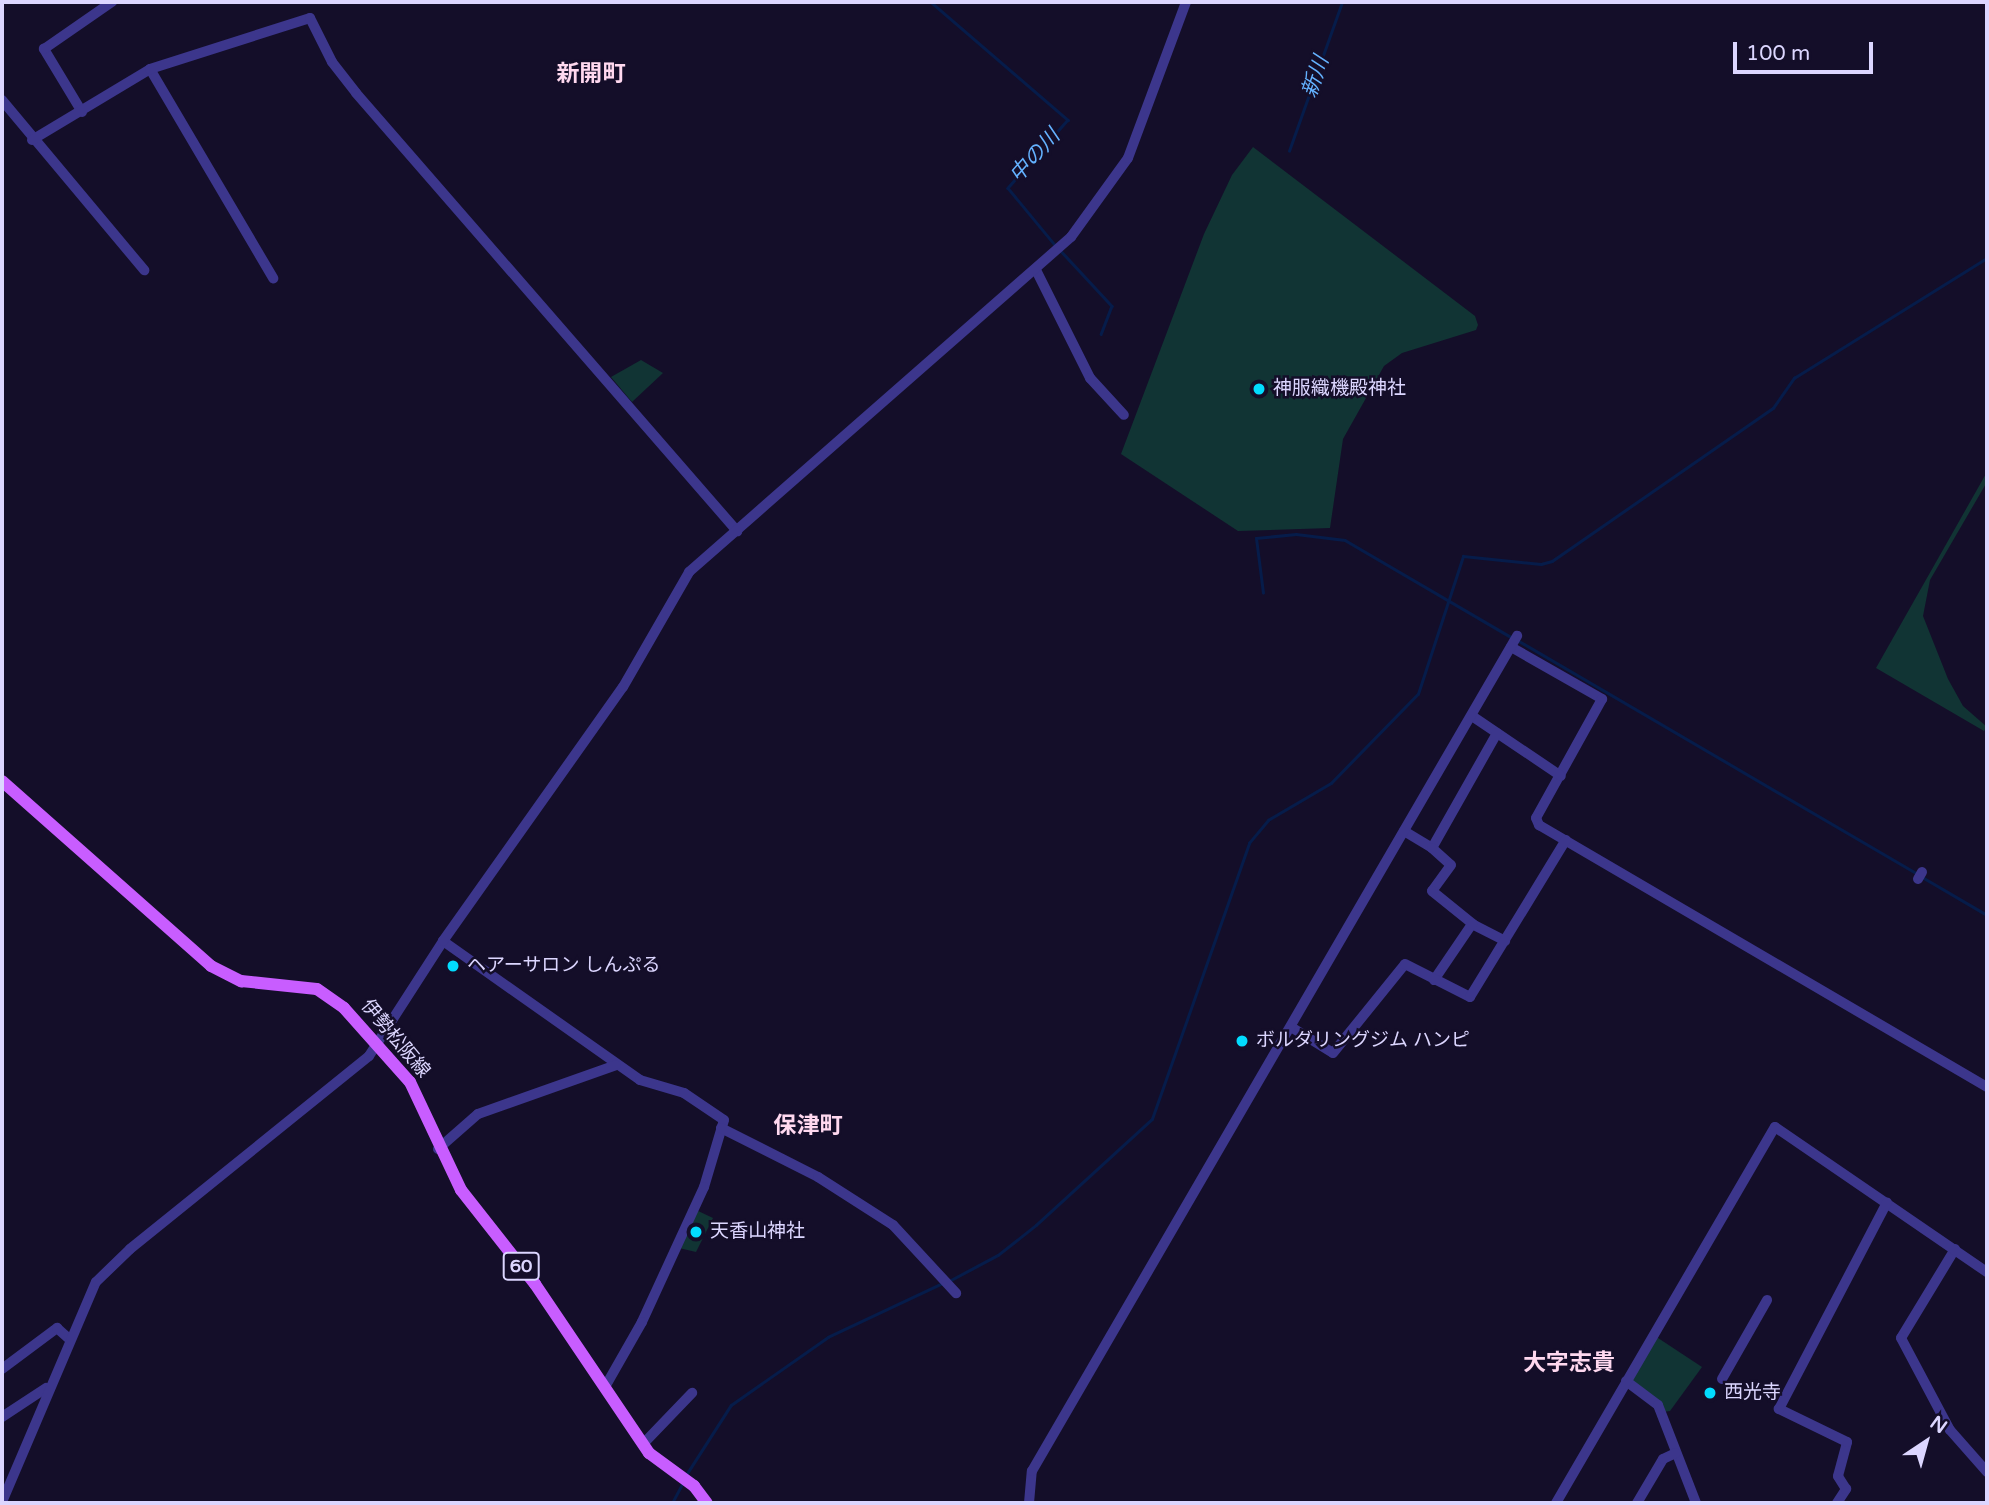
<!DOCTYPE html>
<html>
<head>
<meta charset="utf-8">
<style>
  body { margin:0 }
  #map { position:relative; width:1989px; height:1505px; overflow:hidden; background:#140e29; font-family:"Varela Round","Noto Sans JP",sans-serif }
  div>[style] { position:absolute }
  .green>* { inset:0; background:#113434 }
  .stream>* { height:2.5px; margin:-1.25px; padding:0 1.25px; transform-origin:1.25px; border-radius:1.25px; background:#061c4a }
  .minor>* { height:10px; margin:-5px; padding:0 5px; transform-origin:5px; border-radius:5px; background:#3c368c }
  .major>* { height:12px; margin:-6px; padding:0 6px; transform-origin:6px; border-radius:6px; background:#c85dff }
  .dots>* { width:19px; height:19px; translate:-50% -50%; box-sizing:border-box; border:4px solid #140e29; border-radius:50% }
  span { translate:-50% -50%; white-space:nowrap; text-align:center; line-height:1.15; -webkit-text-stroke:5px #140e29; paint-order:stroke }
  .shield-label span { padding:2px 5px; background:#140e29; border:2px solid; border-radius:5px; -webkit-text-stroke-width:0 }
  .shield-label { font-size:18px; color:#dcd6ff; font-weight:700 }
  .poi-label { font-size:19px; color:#dcd6ff }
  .left { translate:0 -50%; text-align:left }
  .street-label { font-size:19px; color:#dcd6ff }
  .water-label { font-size:21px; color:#64b2ff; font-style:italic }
  .quarter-label { font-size:23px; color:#ffd8ef; font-weight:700 }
  .frame { position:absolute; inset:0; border:4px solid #dcd6ff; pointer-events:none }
  .north { position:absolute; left:1891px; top:1407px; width:70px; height:70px; -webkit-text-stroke:5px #140e29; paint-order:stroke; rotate:36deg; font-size:19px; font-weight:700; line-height:28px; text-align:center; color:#dcd6ff }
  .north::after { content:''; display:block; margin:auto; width:24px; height:32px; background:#dcd6ff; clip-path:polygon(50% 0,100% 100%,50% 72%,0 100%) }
  .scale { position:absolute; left:1733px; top:42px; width:140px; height:32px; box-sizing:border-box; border:4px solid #dcd6ff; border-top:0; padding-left:9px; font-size:21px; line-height:24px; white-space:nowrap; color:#dcd6ff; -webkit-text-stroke:5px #140e29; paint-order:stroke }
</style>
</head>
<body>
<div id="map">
  <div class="green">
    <div style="clip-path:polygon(1253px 147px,1475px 316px,1478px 325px,1476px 330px,1402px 353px,1384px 366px,1343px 439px,1330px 528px,1238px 531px,1121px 454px,1204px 234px,1232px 175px)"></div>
    <div style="clip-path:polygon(641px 360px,663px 373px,632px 402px,611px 377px)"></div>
    <div style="clip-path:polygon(1987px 472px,1987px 482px,1930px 580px,1923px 616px,1948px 679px,1963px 706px,1987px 727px,1984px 731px,1876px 668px)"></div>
    <div style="clip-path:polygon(696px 1210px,713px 1218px,696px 1252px,679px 1248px)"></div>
    <div style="clip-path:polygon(1655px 1336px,1702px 1367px,1670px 1411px,1663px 1412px,1629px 1381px)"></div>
  </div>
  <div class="stream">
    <div style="left:931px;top:2px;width:181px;rotate:40.7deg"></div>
    <div style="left:1068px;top:120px;width:91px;rotate:131.4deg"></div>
    <div style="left:1008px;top:188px;width:75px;rotate:50.4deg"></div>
    <div style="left:1289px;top:151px;width:158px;rotate:-70.4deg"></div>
    <div style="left:1061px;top:251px;width:75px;rotate:47.2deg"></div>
    <div style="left:1112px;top:306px;width:30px;rotate:111deg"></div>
    <div style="left:1263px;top:593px;width:55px;rotate:-97.3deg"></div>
    <div style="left:1256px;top:538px;width:40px;rotate:-5.7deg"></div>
    <div style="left:1296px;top:534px;width:49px;rotate:7deg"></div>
    <div style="left:1345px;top:540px;width:194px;rotate:30.3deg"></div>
    <div style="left:1519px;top:641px;width:462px;rotate:30.3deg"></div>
    <div style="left:1924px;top:878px;width:73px;rotate:30.4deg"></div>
    <div style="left:949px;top:1281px;width:55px;rotate:-28deg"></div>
    <div style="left:998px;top:1255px;width:48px;rotate:-38.3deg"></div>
    <div style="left:1036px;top:1225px;width:157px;rotate:-42.4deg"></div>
    <div style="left:1152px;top:1119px;width:293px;rotate:-70.6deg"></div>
    <div style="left:1249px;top:843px;width:30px;rotate:-50deg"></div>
    <div style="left:1268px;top:820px;width:73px;rotate:-30.4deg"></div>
    <div style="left:1331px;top:783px;width:124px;rotate:-45.7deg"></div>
    <div style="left:1418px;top:694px;width:145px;rotate:-71.9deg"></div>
    <div style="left:1463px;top:556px;width:78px;rotate:5.9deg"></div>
    <div style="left:1541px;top:564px;width:11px;rotate:-15deg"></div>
    <div style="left:1552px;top:561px;width:269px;rotate:-34.7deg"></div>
    <div style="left:1773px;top:408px;width:37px;rotate:-55deg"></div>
    <div style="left:1794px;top:378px;width:227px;rotate:-31.9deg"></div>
    <div style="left:686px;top:1475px;width:83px;rotate:-57.3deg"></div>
    <div style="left:731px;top:1405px;width:118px;rotate:-35deg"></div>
    <div style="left:828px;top:1337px;width:127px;rotate:-25.2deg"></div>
    <div style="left:672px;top:1503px;width:24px;rotate:-62deg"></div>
  </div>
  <div class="minor">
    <div style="left:150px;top:69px;width:243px;rotate:59.5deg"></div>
    <div style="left:2px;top:100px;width:222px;rotate:50.1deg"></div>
    <div style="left:82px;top:112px;width:74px;rotate:-121.1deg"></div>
    <div style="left:44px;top:49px;width:83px;rotate:-34.7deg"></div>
    <div style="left:32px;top:140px;width:138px;rotate:-31deg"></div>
    <div style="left:150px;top:69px;width:168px;rotate:-17.7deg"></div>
    <div style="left:310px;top:18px;width:49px;rotate:63.4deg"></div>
    <div style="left:332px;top:62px;width:39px;rotate:52deg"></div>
    <div style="left:356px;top:93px;width:581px;rotate:48.98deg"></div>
    <div style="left:1036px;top:270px;width:121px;rotate:63.4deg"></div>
    <div style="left:1090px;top:378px;width:50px;rotate:47.4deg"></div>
    <div style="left:1511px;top:647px;width:105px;rotate:29.7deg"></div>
    <div style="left:1602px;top:699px;width:136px;rotate:119deg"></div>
    <div style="left:1536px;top:818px;width:8px;rotate:67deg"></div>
    <div style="left:1539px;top:825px;width:519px;rotate:30.32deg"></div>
    <div style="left:1472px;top:716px;width:107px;rotate:34deg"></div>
    <div style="left:1404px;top:831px;width:33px;rotate:31deg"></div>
    <div style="left:1432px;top:848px;width:132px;rotate:-60.5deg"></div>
    <div style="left:1432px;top:848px;width:25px;rotate:42deg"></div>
    <div style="left:1451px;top:865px;width:32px;rotate:126deg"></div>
    <div style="left:1432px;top:891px;width:54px;rotate:39deg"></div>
    <div style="left:1474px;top:925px;width:35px;rotate:27deg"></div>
    <div style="left:1918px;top:879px;width:8px;rotate:-60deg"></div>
    <div style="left:443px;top:941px;width:241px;rotate:35.2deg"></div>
    <div style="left:640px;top:1080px;width:46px;rotate:16.5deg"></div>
    <div style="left:684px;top:1093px;width:48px;rotate:34deg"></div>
    <div style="left:724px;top:1120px;width:70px;rotate:106.6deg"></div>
    <div style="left:704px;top:1187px;width:149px;rotate:114.7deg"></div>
    <div style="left:642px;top:1322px;width:73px;rotate:119.7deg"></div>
    <div style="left:1434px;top:980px;width:68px;rotate:-55.8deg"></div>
    <div style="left:1291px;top:1027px;width:49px;rotate:31.8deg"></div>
    <div style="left:1333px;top:1053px;width:114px;rotate:-51deg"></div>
    <div style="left:1405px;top:964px;width:73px;rotate:26.9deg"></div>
    <div style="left:1470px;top:997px;width:184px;rotate:-58.6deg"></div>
    <div style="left:721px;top:1128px;width:109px;rotate:26.8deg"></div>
    <div style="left:818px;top:1177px;width:89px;rotate:32.6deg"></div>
    <div style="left:893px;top:1225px;width:93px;rotate:47.2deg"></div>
    <div style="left:438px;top:1149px;width:53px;rotate:-41.2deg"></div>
    <div style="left:478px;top:1114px;width:146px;rotate:-19.5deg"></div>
    <div style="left:1955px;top:1249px;width:104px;rotate:121.2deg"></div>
    <div style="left:1901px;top:1338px;width:104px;rotate:62deg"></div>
    <div style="left:1950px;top:1430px;width:56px;rotate:48.6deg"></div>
    <div style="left:2px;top:1369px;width:69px;rotate:-36.7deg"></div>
    <div style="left:57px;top:1328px;width:15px;rotate:42deg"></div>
    <div style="left:1722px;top:1379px;width:91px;rotate:-60.3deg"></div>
    <div style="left:1626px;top:1381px;width:40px;rotate:37deg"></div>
    <div style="left:1658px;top:1405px;width:105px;rotate:68.8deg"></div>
    <div style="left:2px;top:1417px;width:53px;rotate:-33.4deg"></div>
    <div style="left:643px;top:1444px;width:71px;rotate:-46.1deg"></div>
    <div style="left:2px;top:1502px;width:239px;rotate:-66.9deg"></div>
    <div style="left:96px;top:1282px;width:47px;rotate:-44.1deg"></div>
    <div style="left:130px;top:1249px;width:307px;rotate:-38.9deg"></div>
    <div style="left:369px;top:1056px;width:137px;rotate:-57.2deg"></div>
    <div style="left:443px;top:941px;width:311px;rotate:-54.7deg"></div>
    <div style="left:623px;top:687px;width:133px;rotate:-60.1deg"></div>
    <div style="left:689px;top:572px;width:508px;rotate:-41.25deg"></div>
    <div style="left:1071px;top:237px;width:97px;rotate:-54.2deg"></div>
    <div style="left:1128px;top:158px;width:166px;rotate:-69.6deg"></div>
    <div style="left:1029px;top:1503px;width:32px;rotate:-85deg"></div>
    <div style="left:1032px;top:1471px;width:966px;rotate:-59.85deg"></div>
    <div style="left:1556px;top:1503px;width:435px;rotate:-59.8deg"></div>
    <div style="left:1775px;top:1127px;width:257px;rotate:34.4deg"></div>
    <div style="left:1637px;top:1503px;width:51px;rotate:-59.4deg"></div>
    <div style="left:1663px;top:1459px;width:14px;rotate:-25deg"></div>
    <div style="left:1837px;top:1503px;width:17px;rotate:-57deg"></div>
    <div style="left:1846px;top:1489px;width:15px;rotate:-122deg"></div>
    <div style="left:1838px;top:1476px;width:35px;rotate:-75deg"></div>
    <div style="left:1847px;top:1442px;width:76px;rotate:-154.1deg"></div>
    <div style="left:1779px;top:1409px;width:233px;rotate:-62.4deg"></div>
  </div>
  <div class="major">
    <div style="left:2px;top:781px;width:279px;rotate:41.5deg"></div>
    <div style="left:211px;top:966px;width:34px;rotate:27deg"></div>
    <div style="left:241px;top:981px;width:76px;rotate:6deg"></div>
    <div style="left:317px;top:989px;width:33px;rotate:35deg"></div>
    <div style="left:344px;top:1008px;width:99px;rotate:48.3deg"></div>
    <div style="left:410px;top:1082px;width:119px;rotate:64.7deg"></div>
    <div style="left:461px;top:1190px;width:120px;rotate:51.8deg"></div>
    <div style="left:535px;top:1284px;width:204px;rotate:56deg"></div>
    <div style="left:649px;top:1453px;width:56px;rotate:36.3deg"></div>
    <div style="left:694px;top:1486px;width:21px;rotate:53deg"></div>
  </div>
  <div class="dots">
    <div style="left:1259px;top:389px;background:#02dcff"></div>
    <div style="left:453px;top:966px;background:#02dcff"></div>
    <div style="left:1242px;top:1041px;background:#02dcff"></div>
    <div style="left:696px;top:1232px;background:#02dcff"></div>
    <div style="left:1710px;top:1393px;background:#02dcff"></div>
  </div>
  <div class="shield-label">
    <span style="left:521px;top:1266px">60</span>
  </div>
  <div class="poi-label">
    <span class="left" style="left:1273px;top:389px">神服織機殿神社</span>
    <span class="left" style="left:467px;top:966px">ヘアーサロン しんぷる</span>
    <span class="left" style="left:1256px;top:1041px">ボルダリングジム ハンピ</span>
    <span class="left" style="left:710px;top:1232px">天香山神社</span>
    <span class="left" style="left:1724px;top:1393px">西光寺</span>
  </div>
  <div class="street-label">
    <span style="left:395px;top:1039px;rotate:50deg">伊勢松阪線</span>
  </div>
  <div class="water-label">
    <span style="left:1316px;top:77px;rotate:-71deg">新川</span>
    <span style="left:1035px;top:156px;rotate:-48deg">中の川</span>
  </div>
  <div class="quarter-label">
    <span style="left:591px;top:74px">新開町</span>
    <span style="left:808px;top:1126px">保津町</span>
    <span style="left:1569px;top:1363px">大字志貴</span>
  </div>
  <div class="frame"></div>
  <div class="north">N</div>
  <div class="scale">100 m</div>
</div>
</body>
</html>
